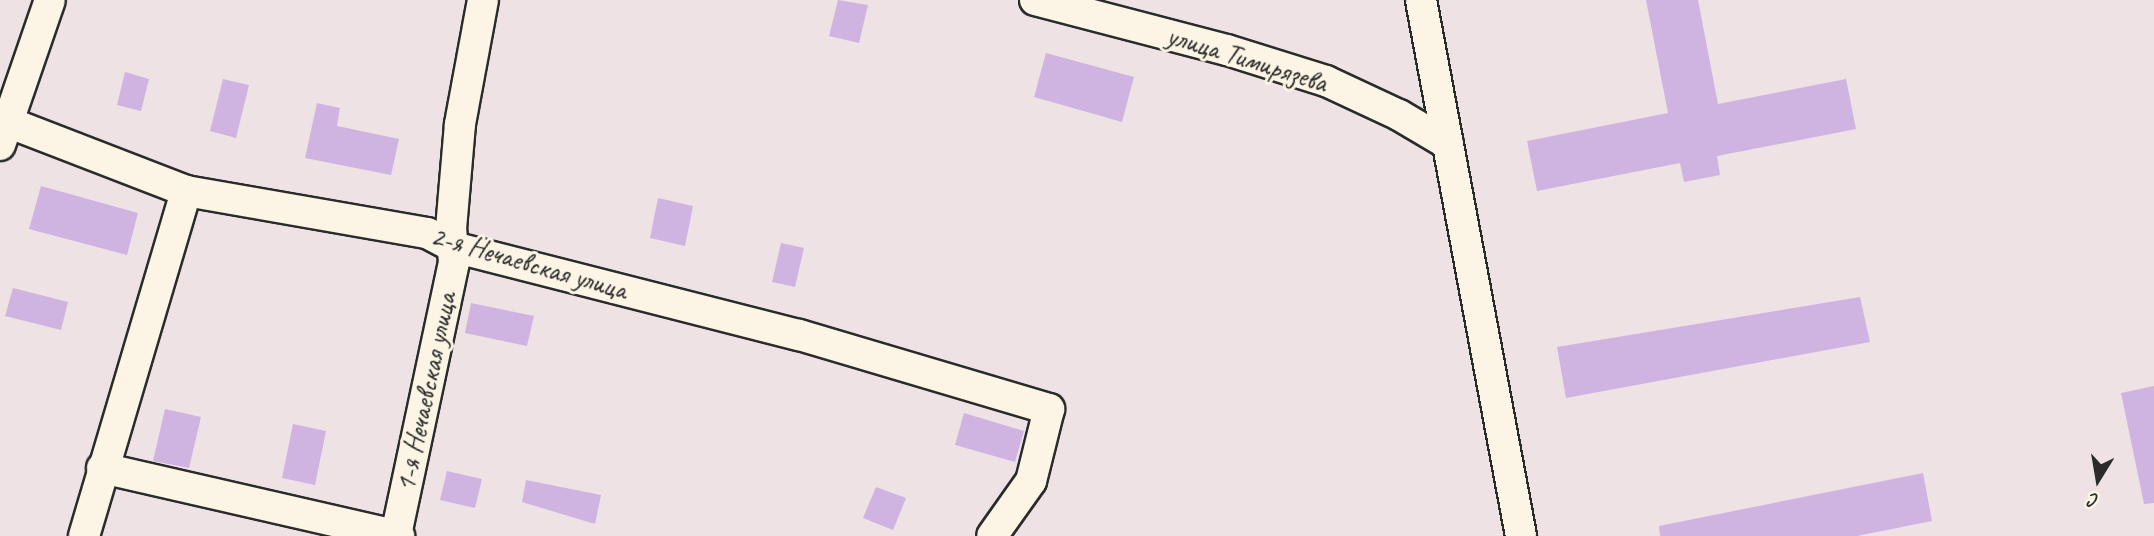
<!DOCTYPE html>
<html>
<head>
<meta charset="utf-8">
<style>
  body { margin:0 }
  #map { position:relative; width:2154px; height:536px; overflow:hidden; background:#eee2e4; font-family:Caveat,sans-serif }
  div>[style] { position:absolute }
  .building>* { inset:0; background:#cfb4e2 }
  .roads { filter:drop-shadow(2px 0 #2b2b2b) drop-shadow(-2px 0 #2b2b2b) drop-shadow(0 2px #2b2b2b) drop-shadow(0 -2px #2b2b2b) }
  .minor>* { height:30px; margin:-15px; padding:0 15px; transform-origin:15px; border-radius:15px; background:#fcf5e5 }
  span { translate:-50% -50%; white-space:nowrap; text-align:center; line-height:1.15; -webkit-text-stroke:6px #fcf5e5; paint-order:stroke }
  .street-label { font-size:28px; color:#2b2b2b }
  .north { position:absolute; left:2063px; top:445px; width:70px; height:70px; -webkit-text-stroke:5px #fcf5e5; paint-order:stroke; rotate:191deg; font-size:19px; font-weight:700; line-height:28px; text-align:center; color:#2b2b2b }
  .north::after { content:''; display:block; margin:auto; width:24px; height:32px; background:#2b2b2b; clip-path:polygon(50% 0,100% 100%,50% 72%,0 100%) }
</style>
</head>
<body>
<div id="map">
  <div class="building">
    <div style="clip-path:polygon(838px 0,868px 5px,859px 43px,829px 36px)"></div>
    <div style="clip-path:polygon(1646px 0,1698px 0,1718px 104px,1846px 79px,1856px 129px,1717px 156px,1720px 175px,1684px 182px,1680px 163px,1537px 191px,1527px 141px,1668px 113px)"></div>
    <div style="clip-path:polygon(1046px 53px,1134px 77px,1122px 122px,1034px 97px)"></div>
    <div style="clip-path:polygon(125px 72px,149px 79px,141px 111px,117px 105px)"></div>
    <div style="clip-path:polygon(223px 79px,249px 85px,236px 138px,210px 131px)"></div>
    <div style="clip-path:polygon(317px 103px,340px 108px,337px 126px,399px 139px,391px 175px,305px 158px)"></div>
    <div style="clip-path:polygon(41px 186px,138px 213px,127px 255px,29px 229px)"></div>
    <div style="clip-path:polygon(658px 198px,693px 206px,685px 246px,650px 238px)"></div>
    <div style="clip-path:polygon(781px 243px,804px 248px,795px 287px,772px 282px)"></div>
    <div style="clip-path:polygon(13px 288px,68px 302px,61px 330px,5px 316px)"></div>
    <div style="clip-path:polygon(1860px 297px,1870px 342px,1566px 398px,1557px 347px)"></div>
    <div style="clip-path:polygon(471px 303px,534px 316px,527px 346px,465px 333px)"></div>
    <div style="clip-path:polygon(2154px 386px,2154px 503px,2144px 504px,2121px 393px)"></div>
    <div style="clip-path:polygon(165px 409px,201px 417px,189px 468px,153px 461px)"></div>
    <div style="clip-path:polygon(964px 413px,1024px 431px,1015px 462px,955px 445px)"></div>
    <div style="clip-path:polygon(293px 424px,326px 431px,315px 485px,282px 478px)"></div>
    <div style="clip-path:polygon(447px 471px,482px 479px,475px 508px,440px 500px)"></div>
    <div style="clip-path:polygon(1923px 473px,1932px 521px,1857px 536px,1660px 536px,1659px 526px)"></div>
    <div style="clip-path:polygon(526px 480px,601px 495px,595px 524px,522px 502px)"></div>
    <div style="clip-path:polygon(876px 487px,906px 498px,893px 530px,863px 518px)"></div>
  </div>
  <div class="roads">
    <div class="minor">
      <div style="left:1035px;top:0;width:198px;rotate:14.6deg"></div>
      <div style="left:1227px;top:50px;width:104px;rotate:17.4deg"></div>
      <div style="left:1326px;top:81px;width:81px;rotate:25deg"></div>
      <div style="left:1399px;top:115px;width:57px;rotate:30.6deg"></div>
      <div style="left:1421px;top:0;width:545px;rotate:79.43deg"></div>
      <div style="left:10px;top:123px;width:189px;rotate:21.1deg"></div>
      <div style="left:186px;top:191px;width:245px;rotate:9.9deg"></div>
      <div style="left:427px;top:233px;width:30px;rotate:28deg"></div>
      <div style="left:453px;top:247px;width:357px;rotate:14.3deg"></div>
      <div style="left:799px;top:335px;width:261px;rotate:16.5deg"></div>
      <div style="left:1049px;top:409px;width:74px;rotate:104deg"></div>
      <div style="left:1031px;top:481px;width:67px;rotate:125.3deg"></div>
      <div style="left:0;top:145px;width:153px;rotate:-71deg"></div>
      <div style="left:102px;top:468px;width:305px;rotate:12.9deg"></div>
      <div style="left:396px;top:535px;width:279px;rotate:-78deg"></div>
      <div style="left:454px;top:262px;width:33px;rotate:-95deg"></div>
      <div style="left:451px;top:229px;width:105px;rotate:-85.1deg"></div>
      <div style="left:460px;top:124px;width:126px;rotate:-79.5deg"></div>
      <div style="left:84px;top:536px;width:360px;rotate:-73.5deg"></div>
    </div>
  </div>
  <div class="street-label">
    <span style="left:1247px;top:59px;rotate:17deg">улица Тимирязева</span>
    <span style="left:529px;top:263px;rotate:16deg">2-я Нечаевская улица</span>
    <span style="left:426px;top:392px;rotate:-78deg">1-я Нечаевская улица</span>
  </div>
  <div class="north">С</div>
</div>
</body>
</html>
